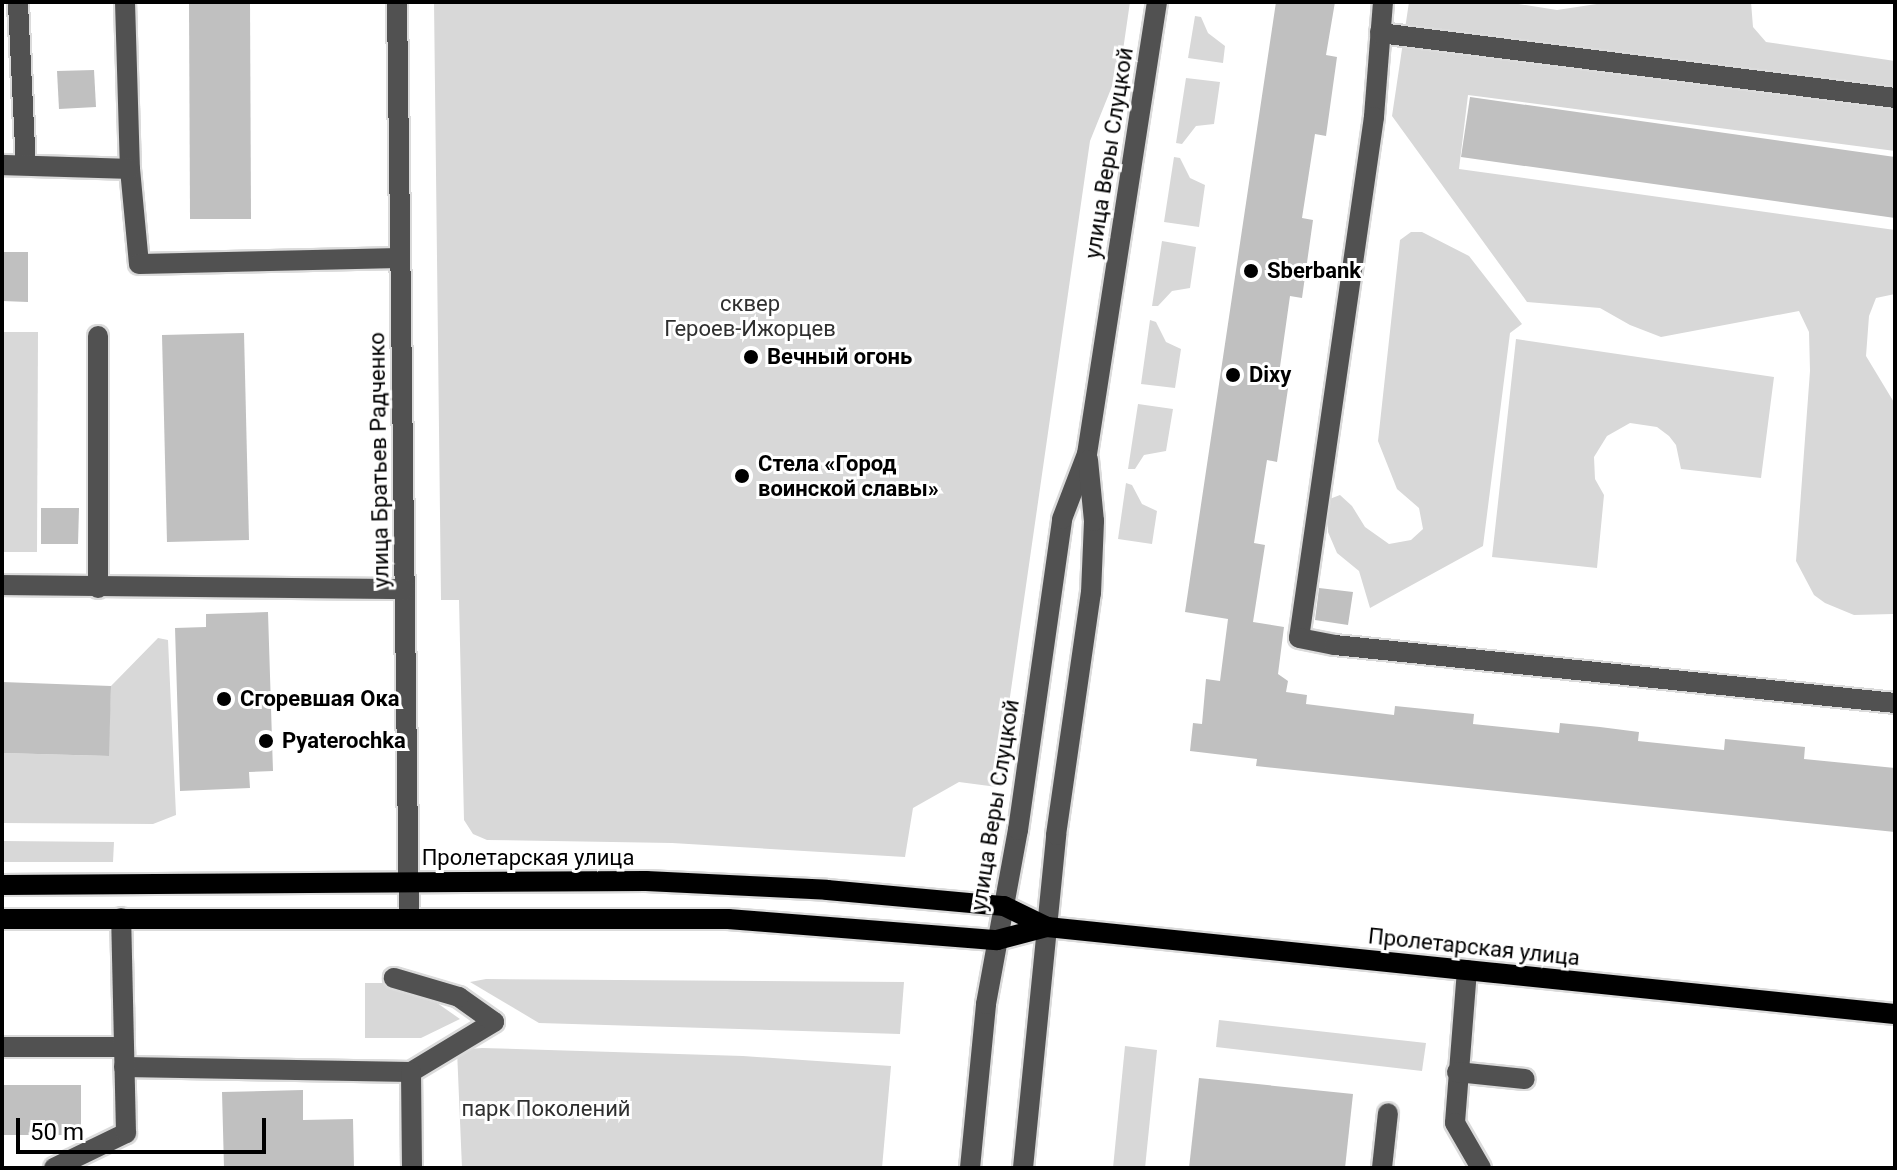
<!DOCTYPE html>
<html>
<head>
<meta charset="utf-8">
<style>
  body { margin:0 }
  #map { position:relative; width:1897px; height:1170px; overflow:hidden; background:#fff; font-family:Roboto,sans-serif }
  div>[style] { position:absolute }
  .green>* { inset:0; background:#d8d8d8 }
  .building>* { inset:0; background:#c0c0c0 }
  .roads { filter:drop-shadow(2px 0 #dbdbdb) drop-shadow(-2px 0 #dbdbdb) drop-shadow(0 2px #dbdbdb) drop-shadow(0 -2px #dbdbdb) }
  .minor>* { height:20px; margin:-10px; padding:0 10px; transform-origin:10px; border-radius:10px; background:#515151 }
  .major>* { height:20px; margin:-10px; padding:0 10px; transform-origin:10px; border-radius:10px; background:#000 }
  .dots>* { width:22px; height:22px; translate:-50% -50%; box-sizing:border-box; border:4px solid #fff; border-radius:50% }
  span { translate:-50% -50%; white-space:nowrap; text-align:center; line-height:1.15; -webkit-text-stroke:6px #fff; paint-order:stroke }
  .street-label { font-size:22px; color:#000 }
  .poi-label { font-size:22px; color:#000; font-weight:700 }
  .left { translate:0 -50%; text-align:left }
  .park-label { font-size:22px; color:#2f2f2f }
  .frame { position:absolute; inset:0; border:4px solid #000; pointer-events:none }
  .scale { position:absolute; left:16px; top:1118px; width:250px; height:36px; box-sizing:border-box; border:4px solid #000; border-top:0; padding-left:10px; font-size:24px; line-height:28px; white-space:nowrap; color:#000; -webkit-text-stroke:6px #fff; paint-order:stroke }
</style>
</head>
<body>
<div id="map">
  <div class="green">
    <div style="clip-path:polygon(434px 2px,1130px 2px,1121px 64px,1090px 141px,997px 787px,959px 782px,913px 808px,905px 857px,672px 843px,487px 840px,473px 834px,464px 820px,459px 600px,441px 600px)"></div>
    <div style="clip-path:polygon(1409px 2px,1506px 2px,1557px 10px,1610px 2px,1751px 2px,1753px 27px,1766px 42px,1895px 61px,1895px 151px,1468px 95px,1459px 169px,1895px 230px,1895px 294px,1876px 298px,1869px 316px,1866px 356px,1895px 404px,1893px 614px,1854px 615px,1825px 603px,1814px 595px,1796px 561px,1810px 371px,1809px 332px,1799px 311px,1661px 337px,1630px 325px,1600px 308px,1527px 302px,1392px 116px)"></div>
    <div style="clip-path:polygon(1195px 16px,1201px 17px,1208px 33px,1225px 46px,1223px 63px,1188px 58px)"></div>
    <div style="clip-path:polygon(1186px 78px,1220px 82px,1214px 124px,1196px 126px,1182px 144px,1176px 143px)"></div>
    <div style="clip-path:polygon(1174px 157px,1180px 158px,1190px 178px,1205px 185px,1199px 227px,1164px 222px)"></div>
    <div style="clip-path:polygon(1411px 232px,1422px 232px,1469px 256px,1522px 324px,1510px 333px,1483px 546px,1370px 608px,1359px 571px,1337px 553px,1328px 532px,1327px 500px,1340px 495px,1352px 506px,1365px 527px,1389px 544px,1411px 540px,1423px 529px,1419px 508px,1397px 489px,1378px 441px,1400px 240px)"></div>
    <div style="clip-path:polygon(1162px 241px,1196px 247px,1190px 288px,1172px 291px,1158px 306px,1152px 306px)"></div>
    <div style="clip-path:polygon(1150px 320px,1156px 322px,1166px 342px,1181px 349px,1175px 388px,1141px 384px)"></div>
    <div style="clip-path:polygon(2px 332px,38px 332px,37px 552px,2px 552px)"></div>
    <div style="clip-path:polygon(1516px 339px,1774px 377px,1761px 478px,1681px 469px,1676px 445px,1669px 436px,1657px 427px,1630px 423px,1607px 436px,1594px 457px,1595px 479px,1604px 495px,1597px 568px,1492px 557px)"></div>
    <div style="clip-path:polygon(1138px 404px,1173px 409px,1166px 451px,1144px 455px,1135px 469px,1128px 469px)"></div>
    <div style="clip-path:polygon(1126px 483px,1132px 485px,1142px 504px,1157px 511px,1152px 544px,1118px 539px)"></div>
    <div style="clip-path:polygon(158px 638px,168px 640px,176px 815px,153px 824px,2px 823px,2px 753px,108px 756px,111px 686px)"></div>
    <div style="clip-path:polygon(2px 841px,114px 842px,113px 862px,2px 862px)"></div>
    <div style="clip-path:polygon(486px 979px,904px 982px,900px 1034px,539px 1023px,470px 982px)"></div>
    <div style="clip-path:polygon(365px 983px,387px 983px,420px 991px,460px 1019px,421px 1038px,365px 1038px)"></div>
    <div style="clip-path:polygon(1219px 1020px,1426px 1043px,1422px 1071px,1216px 1047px)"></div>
    <div style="clip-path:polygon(1125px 1046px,1157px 1050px,1145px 1168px,1113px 1168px)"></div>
    <div style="clip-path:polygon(482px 1048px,743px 1056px,891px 1066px,882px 1168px,462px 1168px,457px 1050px)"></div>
  </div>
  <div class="building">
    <div style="clip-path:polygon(189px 2px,250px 2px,251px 219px,190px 219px)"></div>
    <div style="clip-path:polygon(1276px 2px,1335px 2px,1326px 55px,1337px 57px,1326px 136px,1315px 134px,1302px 218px,1313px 220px,1302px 298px,1290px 296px,1278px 381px,1289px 382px,1277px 462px,1267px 460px,1254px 543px,1265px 545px,1253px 622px,1284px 627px,1278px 674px,1288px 681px,1286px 692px,1307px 695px,1306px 704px,1394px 715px,1395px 706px,1474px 714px,1473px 724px,1559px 733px,1560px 723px,1600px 727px,1639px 732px,1638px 741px,1724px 750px,1725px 739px,1805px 747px,1804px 759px,1895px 768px,1895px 832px,1256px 766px,1257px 759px,1190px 751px,1193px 723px,1202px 724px,1206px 679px,1220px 681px,1228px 619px,1185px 612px)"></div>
    <div style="clip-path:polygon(94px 70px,96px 107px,59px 109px,57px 71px)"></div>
    <div style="clip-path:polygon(1470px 97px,1895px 157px,1895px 218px,1461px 157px)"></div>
    <div style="clip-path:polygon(2px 252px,28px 252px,28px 302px,2px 301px)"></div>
    <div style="clip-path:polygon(244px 333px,249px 540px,167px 542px,162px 335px)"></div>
    <div style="clip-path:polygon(41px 508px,79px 508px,78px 544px,41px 544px)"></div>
    <div style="clip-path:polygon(1319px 588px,1353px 592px,1348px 625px,1315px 620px)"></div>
    <div style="clip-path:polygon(268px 612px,273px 771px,249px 772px,250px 788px,180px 791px,175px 628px,206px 627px,206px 614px)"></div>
    <div style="clip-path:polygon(2px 682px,111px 686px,109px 756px,2px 753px)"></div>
    <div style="clip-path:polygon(1199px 1078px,1353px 1094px,1345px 1168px,1189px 1168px)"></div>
    <div style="clip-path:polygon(2px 1085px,81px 1085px,81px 1135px,2px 1135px)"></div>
    <div style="clip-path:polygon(303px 1090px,303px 1120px,353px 1119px,354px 1168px,224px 1168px,222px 1092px)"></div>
  </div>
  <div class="roads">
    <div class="minor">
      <div style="left:125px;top:2px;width:167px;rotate:88.3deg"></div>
      <div style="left:130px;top:169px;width:95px;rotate:84.6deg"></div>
      <div style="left:139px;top:264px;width:261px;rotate:-1.3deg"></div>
      <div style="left:397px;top:2px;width:916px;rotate:89.25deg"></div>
      <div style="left:1383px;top:2px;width:115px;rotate:94.5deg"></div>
      <div style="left:1374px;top:117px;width:526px;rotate:98.19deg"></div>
      <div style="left:1299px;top:638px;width:37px;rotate:11deg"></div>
      <div style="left:1335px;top:645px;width:563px;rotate:5.91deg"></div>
      <div style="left:18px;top:4px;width:161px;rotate:87.2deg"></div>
      <div style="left:1380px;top:33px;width:519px;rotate:7.19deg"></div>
      <div style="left:2px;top:165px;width:128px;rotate:1.8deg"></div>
      <div style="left:2px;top:585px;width:403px;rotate:0.6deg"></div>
      <div style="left:98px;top:588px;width:252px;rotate:-90deg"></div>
      <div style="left:1467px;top:970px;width:153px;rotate:94.5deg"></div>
      <div style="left:1455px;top:1123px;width:52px;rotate:60deg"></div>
      <div style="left:2px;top:1047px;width:121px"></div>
      <div style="left:124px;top:1067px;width:287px;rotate:1deg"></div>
      <div style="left:411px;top:1072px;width:97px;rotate:-31.1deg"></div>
      <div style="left:494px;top:1022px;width:43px;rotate:-144.5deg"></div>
      <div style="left:459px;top:997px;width:68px;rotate:-163.7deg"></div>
      <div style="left:411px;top:1072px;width:96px;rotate:89.4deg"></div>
      <div style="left:1457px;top:1072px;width:68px;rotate:5.9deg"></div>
      <div style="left:54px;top:1168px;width:80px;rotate:-25.9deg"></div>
      <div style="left:126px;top:1133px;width:215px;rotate:-91.3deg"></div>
      <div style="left:970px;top:1168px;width:165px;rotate:-84.4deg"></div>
      <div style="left:986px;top:1004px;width:177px;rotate:-79.6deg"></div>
      <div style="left:1018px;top:830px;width:314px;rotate:-81.9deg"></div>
      <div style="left:1062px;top:519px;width:70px;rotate:-69deg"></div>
      <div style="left:1087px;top:454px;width:457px;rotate:-81.2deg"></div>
      <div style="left:1023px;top:1168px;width:335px;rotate:-84.3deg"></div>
      <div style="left:1056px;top:835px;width:245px;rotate:-81.8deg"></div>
      <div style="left:1091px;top:593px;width:72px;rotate:-87.6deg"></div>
      <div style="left:1094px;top:521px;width:61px;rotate:-95.6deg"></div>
      <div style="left:1382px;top:1168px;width:55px;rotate:-83.8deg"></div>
    </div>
    <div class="major">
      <div style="left:2px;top:885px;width:644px;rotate:-0.36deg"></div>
      <div style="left:646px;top:881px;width:181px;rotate:2.8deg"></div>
      <div style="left:827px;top:890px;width:178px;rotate:5.2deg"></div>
      <div style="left:1004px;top:906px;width:48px;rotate:26deg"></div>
      <div style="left:1047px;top:927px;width:852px;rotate:5.86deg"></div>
      <div style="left:2px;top:919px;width:726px"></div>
      <div style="left:728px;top:919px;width:270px;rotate:4.5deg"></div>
      <div style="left:997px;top:940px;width:52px;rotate:-14.6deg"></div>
    </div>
  </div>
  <div class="dots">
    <div style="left:1251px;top:271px;background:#000"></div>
    <div style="left:751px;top:357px;background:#000"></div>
    <div style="left:1233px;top:375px;background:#000"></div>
    <div style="left:742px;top:476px;background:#000"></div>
    <div style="left:224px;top:699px;background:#000"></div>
    <div style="left:266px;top:741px;background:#000"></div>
  </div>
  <div class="street-label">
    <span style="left:1109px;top:153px;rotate:-81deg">улица Веры Слуцкой</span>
    <span style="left:379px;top:460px;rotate:-91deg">улица Братьев Радченко</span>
    <span style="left:995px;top:805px;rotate:-81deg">улица Веры Слуцкой</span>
    <span style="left:528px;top:858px">Пролетарская улица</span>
    <span style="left:1474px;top:947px;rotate:6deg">Пролетарская улица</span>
  </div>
  <div class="poi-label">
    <span class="left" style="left:1267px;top:271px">Sberbank</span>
    <span class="left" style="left:767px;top:357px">Вечный огонь</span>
    <span class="left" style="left:1249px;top:375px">Dixy</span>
    <span class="left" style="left:758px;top:476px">Стела «Город<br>воинской славы»</span>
    <span class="left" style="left:240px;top:699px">Сгоревшая Ока</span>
    <span class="left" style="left:282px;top:741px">Pyaterochka</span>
  </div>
  <div class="park-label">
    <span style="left:750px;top:316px">сквер<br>Героев-Ижорцев</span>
    <span style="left:546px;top:1109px">парк Поколений</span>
  </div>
  <div class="frame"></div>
  <div class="scale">50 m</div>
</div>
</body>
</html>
